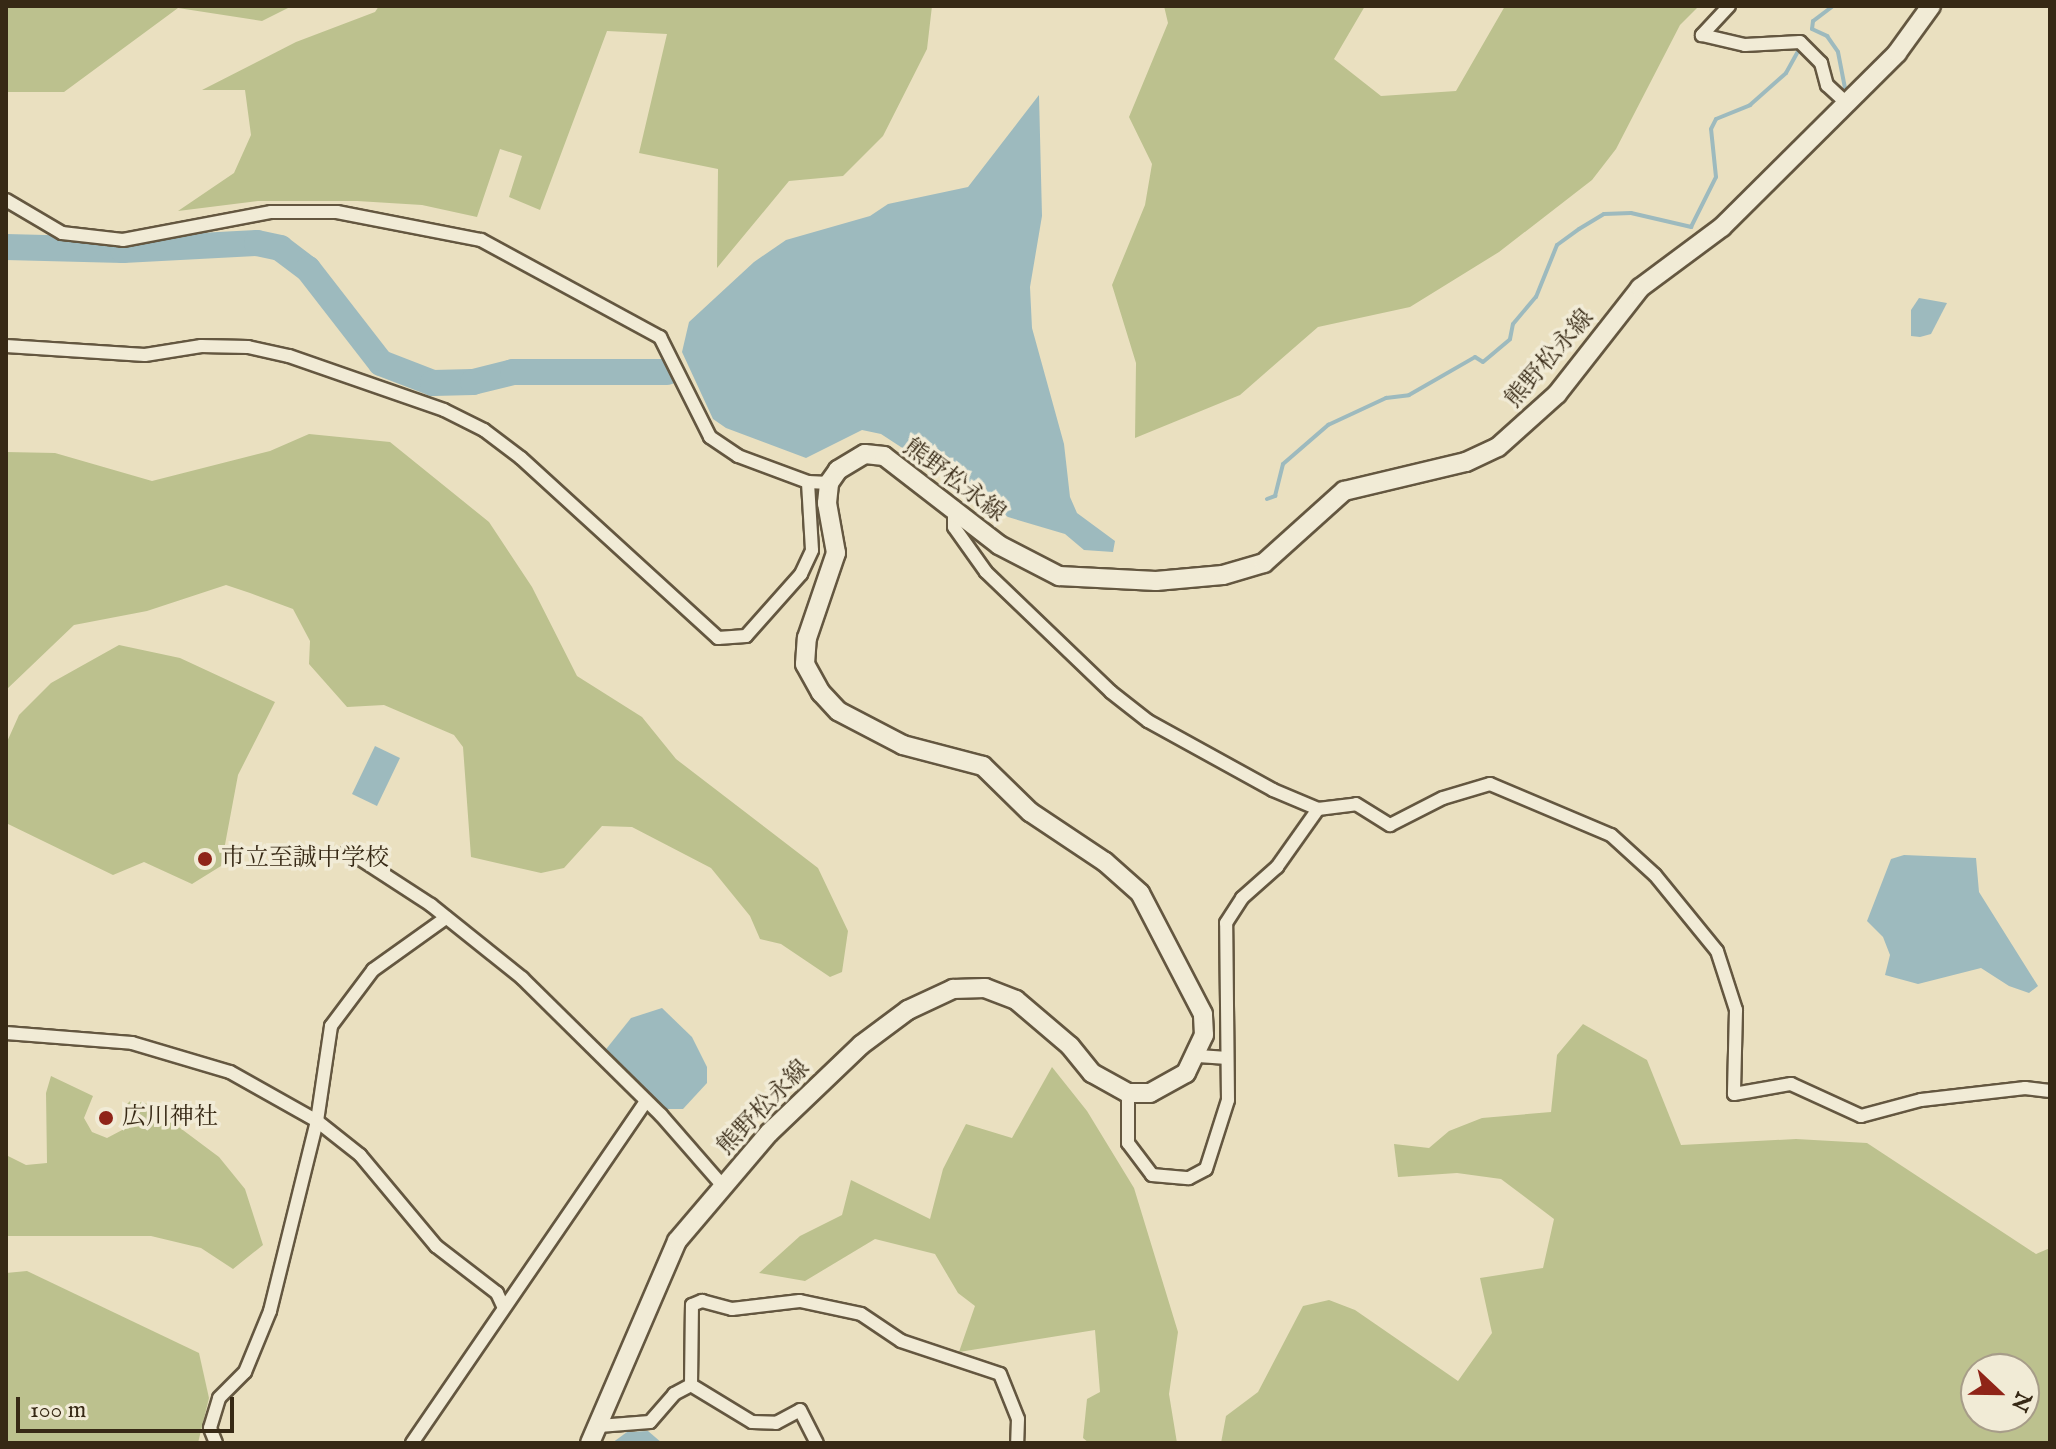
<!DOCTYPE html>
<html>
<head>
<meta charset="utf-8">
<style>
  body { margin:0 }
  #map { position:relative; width:2056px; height:1449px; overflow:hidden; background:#eae0c0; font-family:"IM FELL English","Noto Serif JP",serif }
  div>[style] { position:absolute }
  .green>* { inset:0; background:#bcc18e }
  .water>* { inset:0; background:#9dbabe }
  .stream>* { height:4px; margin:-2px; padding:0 2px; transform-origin:2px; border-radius:2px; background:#9dbabe }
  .river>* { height:26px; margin:-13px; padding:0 13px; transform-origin:13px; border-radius:13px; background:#9dbabe }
  .roads { filter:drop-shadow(2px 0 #645740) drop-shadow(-2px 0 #645740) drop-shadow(0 2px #645740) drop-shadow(0 -2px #645740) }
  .street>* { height:12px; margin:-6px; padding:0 6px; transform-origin:6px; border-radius:6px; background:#f1ebd6 }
  .secondary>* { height:18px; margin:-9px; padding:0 9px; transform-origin:9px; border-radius:9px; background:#f1ebd6 }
  .dots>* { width:22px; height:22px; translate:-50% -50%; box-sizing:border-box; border:4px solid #f1ebd6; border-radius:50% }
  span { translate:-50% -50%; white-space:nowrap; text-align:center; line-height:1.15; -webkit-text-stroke:7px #f1ebd6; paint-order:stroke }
  .street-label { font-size:24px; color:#372915 }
  .poi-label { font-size:24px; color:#372915 }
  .left { translate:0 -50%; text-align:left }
  .frame { position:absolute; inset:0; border:8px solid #372915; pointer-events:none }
  .north { position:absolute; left:1960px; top:1353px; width:80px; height:80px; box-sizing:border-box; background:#f1ebd6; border:2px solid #a79d89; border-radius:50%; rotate:112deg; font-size:22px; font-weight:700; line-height:32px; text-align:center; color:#372915 }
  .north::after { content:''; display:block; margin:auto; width:28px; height:36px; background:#8f2418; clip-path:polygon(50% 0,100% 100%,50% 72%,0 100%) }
  .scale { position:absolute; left:16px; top:1397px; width:218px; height:36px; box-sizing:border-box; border:4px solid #372915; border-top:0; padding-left:10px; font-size:24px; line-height:28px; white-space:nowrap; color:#372915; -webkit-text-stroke:6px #f1ebd6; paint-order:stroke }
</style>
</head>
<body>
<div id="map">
  <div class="green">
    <div style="clip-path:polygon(6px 6px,292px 6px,262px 21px,178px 8px,64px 92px,6px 92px)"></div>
    <div style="clip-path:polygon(379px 6px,932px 6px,927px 49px,883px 136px,843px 176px,789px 181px,717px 268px,718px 169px,639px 153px,667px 34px,607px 31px,540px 210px,509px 197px,522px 156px,500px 149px,477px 217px,422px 205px,357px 201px,258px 201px,178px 211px,234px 173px,251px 135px,245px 90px,202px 90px,296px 42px,375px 12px)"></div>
    <div style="clip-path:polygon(1164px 6px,1365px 6px,1334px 59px,1381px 96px,1456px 91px,1505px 6px,1699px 6px,1680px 25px,1616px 149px,1592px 180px,1499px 252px,1410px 307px,1318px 327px,1240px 395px,1135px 438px,1136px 363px,1112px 285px,1145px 205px,1152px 164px,1129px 117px,1168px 23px)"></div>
    <div style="clip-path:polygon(309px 434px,390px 442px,489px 522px,532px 587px,577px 676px,642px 717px,676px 759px,818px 868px,848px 931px,842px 972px,830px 977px,781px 944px,760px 939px,750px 916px,711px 868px,632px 827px,602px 826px,564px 868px,541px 873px,471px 857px,463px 747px,454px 735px,384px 705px,347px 707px,309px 664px,310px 641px,293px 609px,250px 593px,226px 585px,147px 611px,74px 625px,6px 690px,6px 452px,55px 453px,152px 481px,270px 451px)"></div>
    <div style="clip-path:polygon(119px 645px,180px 658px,275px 702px,238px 775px,221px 866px,192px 884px,144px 862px,113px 875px,6px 823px,6px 744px,19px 715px,51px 683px)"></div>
    <div style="clip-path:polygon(evenodd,1583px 1024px,1647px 1060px,1681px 1145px,1796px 1139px,1867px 1143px,2036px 1254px,2050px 1248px,2050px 1443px,1221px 1443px,1226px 1416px,1258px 1392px,1303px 1306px,1329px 1300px,1355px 1310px,1458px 1381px,1492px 1333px,1480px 1278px,1543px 1268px,1554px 1219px,1501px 1179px,1457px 1173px,1398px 1177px,1394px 1144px,1429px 1148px,1449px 1131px,1482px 1118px,1551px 1112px,1557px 1055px,1583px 1024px,2024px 1369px,2024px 1417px,1976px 1417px,1976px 1369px,2024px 1369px)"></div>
    <div style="clip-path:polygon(1052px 1067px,1087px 1111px,1134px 1188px,1178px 1332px,1169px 1394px,1177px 1443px,1089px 1443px,1083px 1438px,1087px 1399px,1100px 1392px,1095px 1330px,959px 1352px,975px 1306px,958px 1293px,935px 1254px,875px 1239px,805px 1281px,759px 1273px,800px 1236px,842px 1215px,851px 1180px,930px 1219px,943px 1169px,966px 1124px,1012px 1138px)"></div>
    <div style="clip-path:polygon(51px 1076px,93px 1096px,84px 1118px,92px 1132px,107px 1138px,126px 1128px,122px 1109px,131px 1100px,148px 1104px,219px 1157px,245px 1189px,263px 1245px,233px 1269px,201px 1248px,151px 1236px,6px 1236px,6px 1155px,26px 1165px,47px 1163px,46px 1093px)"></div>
    <div style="clip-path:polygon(27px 1271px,199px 1353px,209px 1398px,198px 1443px,6px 1443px,6px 1273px)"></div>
  </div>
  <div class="water">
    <div style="clip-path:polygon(1039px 95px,1042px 216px,1030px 287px,1032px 328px,1064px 444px,1070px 497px,1077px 513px,1115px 541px,1113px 552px,1084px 550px,1065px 534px,1008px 517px,881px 434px,862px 430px,806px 458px,726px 428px,713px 419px,682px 352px,689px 322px,754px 262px,786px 240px,870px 216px,888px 204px,968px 187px)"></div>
    <div style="clip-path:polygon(1919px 298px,1947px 303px,1931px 334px,1920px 337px,1911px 336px,1911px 310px)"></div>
    <div style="clip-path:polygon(375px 746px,400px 758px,377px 806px,352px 794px)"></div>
    <div style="clip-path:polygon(1904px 855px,1976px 858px,1979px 892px,2038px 986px,2029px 993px,2009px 986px,1981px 968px,1918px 984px,1885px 975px,1890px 955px,1883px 937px,1867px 921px,1891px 859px)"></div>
    <div style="clip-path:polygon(662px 1008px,692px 1037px,707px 1067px,707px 1083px,683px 1109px,664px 1109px,603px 1053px,631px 1018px)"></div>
    <div style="clip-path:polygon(648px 1431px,662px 1443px,612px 1443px,627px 1432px)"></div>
  </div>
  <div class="stream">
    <div style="left:1833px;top:6px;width:25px;rotate:143deg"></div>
    <div style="left:1813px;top:21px;width:8px;rotate:97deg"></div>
    <div style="left:1812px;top:29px;width:17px;rotate:25deg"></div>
    <div style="left:1827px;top:36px;width:19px;rotate:55deg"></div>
    <div style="left:1838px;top:52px;width:37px;rotate:79deg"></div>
    <div style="left:1267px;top:499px;width:9px;rotate:-21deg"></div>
    <div style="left:1275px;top:496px;width:33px;rotate:-76deg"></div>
    <div style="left:1283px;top:464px;width:60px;rotate:-40.9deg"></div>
    <div style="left:1328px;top:425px;width:64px;rotate:-25deg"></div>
    <div style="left:1386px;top:398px;width:23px;rotate:-7deg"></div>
    <div style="left:1409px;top:395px;width:76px;rotate:-29.9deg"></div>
    <div style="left:1475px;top:357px;width:9px;rotate:32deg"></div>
    <div style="left:1483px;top:362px;width:35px;rotate:-40deg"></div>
    <div style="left:1510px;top:339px;width:15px;rotate:-79deg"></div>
    <div style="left:1513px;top:324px;width:35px;rotate:-50deg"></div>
    <div style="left:1536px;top:297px;width:56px;rotate:-68deg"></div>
    <div style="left:1557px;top:245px;width:27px;rotate:-36deg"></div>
    <div style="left:1579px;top:229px;width:29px;rotate:-31deg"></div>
    <div style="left:1604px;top:214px;width:27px;rotate:-2deg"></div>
    <div style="left:1631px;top:213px;width:62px;rotate:13.1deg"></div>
    <div style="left:1691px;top:227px;width:56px;rotate:-63.4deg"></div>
    <div style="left:1716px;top:177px;width:48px;rotate:-95.9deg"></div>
    <div style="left:1711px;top:129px;width:11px;rotate:-63deg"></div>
    <div style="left:1716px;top:119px;width:37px;rotate:-22deg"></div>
    <div style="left:1750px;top:105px;width:48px;rotate:-41.6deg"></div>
    <div style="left:1786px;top:73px;width:26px;rotate:-61deg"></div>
  </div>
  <div class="river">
    <div style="left:6px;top:247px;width:117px;rotate:1.5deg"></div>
    <div style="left:123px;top:250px;width:134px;rotate:-3deg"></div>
    <div style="left:257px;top:243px;width:24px;rotate:12deg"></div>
    <div style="left:280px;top:248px;width:35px;rotate:37deg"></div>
    <div style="left:308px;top:269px;width:119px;rotate:52.2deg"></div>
    <div style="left:381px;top:363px;width:56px;rotate:21deg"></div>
    <div style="left:433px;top:383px;width:40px;rotate:-1.4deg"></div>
    <div style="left:473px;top:382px;width:41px;rotate:-14deg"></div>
    <div style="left:513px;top:372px;width:154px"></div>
  </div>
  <div class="roads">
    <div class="street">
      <div style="left:1729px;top:6px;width:40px;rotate:133deg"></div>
      <div style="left:1702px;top:35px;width:44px;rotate:13.1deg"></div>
      <div style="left:1745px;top:45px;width:55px;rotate:-3.1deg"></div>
      <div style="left:1800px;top:42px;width:30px;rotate:45deg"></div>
      <div style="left:1821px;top:63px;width:23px;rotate:75deg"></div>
      <div style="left:1827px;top:85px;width:26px;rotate:43deg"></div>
      <div style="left:6px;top:200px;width:65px;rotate:30.5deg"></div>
      <div style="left:62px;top:233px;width:61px;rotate:6.5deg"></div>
      <div style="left:123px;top:240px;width:151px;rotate:-10.7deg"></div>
      <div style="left:271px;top:212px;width:66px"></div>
      <div style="left:337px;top:212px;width:147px;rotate:11deg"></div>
      <div style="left:481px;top:240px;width:204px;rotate:28.5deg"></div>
      <div style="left:660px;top:337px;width:112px;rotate:63.4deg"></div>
      <div style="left:710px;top:437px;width:34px;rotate:34deg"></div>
      <div style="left:738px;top:456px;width:75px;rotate:20.4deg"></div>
      <div style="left:808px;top:482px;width:21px;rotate:3deg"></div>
      <div style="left:6px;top:346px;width:139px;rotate:3.7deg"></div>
      <div style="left:145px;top:355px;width:57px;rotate:-9.1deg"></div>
      <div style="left:201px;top:346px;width:47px;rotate:1.2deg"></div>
      <div style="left:248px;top:347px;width:42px;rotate:12.4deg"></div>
      <div style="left:289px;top:356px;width:164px;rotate:19.2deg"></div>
      <div style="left:444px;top:410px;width:45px;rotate:26.6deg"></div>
      <div style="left:484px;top:430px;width:46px;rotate:37.1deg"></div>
      <div style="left:521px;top:458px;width:267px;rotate:42.4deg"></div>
      <div style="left:718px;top:638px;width:28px;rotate:-4deg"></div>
      <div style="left:746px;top:636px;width:83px;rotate:-48.4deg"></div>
      <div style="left:801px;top:574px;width:26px;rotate:-65deg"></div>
      <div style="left:812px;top:550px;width:68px;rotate:-93.4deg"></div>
      <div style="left:954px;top:507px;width:20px;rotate:90deg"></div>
      <div style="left:954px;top:527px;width:55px;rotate:54.6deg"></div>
      <div style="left:986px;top:572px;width:173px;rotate:43.8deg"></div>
      <div style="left:1111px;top:692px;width:47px;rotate:38.1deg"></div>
      <div style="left:1148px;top:721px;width:143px;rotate:28.9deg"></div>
      <div style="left:1273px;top:790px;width:49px;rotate:22.9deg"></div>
      <div style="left:1318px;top:809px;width:38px;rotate:-7deg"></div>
      <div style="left:1356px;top:804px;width:40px;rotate:32deg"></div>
      <div style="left:1390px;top:825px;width:59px;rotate:-27deg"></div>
      <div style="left:1443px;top:798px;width:49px;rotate:-16.6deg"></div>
      <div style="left:1490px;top:784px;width:131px;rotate:22.9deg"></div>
      <div style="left:1611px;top:835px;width:59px;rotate:42.3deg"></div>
      <div style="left:1655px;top:875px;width:98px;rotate:50.8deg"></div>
      <div style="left:1717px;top:951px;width:62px;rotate:72.1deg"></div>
      <div style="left:1736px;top:1010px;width:84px;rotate:91.4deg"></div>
      <div style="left:1734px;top:1094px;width:58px;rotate:-10deg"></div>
      <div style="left:1791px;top:1084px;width:77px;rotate:24.6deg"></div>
      <div style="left:1861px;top:1116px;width:62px;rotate:-14.9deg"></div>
      <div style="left:1921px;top:1100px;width:105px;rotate:-6.6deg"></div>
      <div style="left:2025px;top:1088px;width:25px;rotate:7deg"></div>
      <div style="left:348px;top:851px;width:99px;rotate:33deg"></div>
      <div style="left:431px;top:905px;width:117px;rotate:38.7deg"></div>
      <div style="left:522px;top:978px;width:195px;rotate:44.6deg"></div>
      <div style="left:661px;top:1115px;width:94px;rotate:48.9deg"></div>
      <div style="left:6px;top:1033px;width:126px;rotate:4.5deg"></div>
      <div style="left:132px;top:1043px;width:102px;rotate:16.5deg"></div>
      <div style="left:230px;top:1072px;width:100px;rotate:29.4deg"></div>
      <div style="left:317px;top:1121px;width:55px;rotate:38.3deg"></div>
      <div style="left:360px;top:1155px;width:119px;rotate:50.1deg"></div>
      <div style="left:436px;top:1246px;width:77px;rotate:37.6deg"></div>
      <div style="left:497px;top:1293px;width:14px;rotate:65deg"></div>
      <div style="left:1198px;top:1056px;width:26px;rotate:4deg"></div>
      <div style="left:1128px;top:1093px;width:50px;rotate:90deg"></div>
      <div style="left:1128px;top:1143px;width:40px;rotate:53deg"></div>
      <div style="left:1152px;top:1175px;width:37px;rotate:5deg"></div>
      <div style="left:1189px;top:1178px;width:19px;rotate:-28deg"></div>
      <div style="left:1206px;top:1169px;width:72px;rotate:-72.3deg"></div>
      <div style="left:1228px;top:1100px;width:177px;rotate:-90.6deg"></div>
      <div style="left:1226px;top:923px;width:30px;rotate:-57deg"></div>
      <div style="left:1242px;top:898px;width:47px;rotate:-41.5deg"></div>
      <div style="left:1277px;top:867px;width:71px;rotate:-54.7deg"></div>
      <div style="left:691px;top:1385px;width:80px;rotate:-89.3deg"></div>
      <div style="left:692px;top:1305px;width:11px;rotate:-22deg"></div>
      <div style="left:702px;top:1301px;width:31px;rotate:15deg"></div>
      <div style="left:732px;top:1309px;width:68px;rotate:-6.7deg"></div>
      <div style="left:800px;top:1301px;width:62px;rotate:12deg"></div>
      <div style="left:861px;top:1314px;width:48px;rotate:34deg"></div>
      <div style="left:901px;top:1341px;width:104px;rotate:18.4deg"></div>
      <div style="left:1000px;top:1374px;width:48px;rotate:68.2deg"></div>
      <div style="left:1018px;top:1419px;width:24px;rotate:92deg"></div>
      <div style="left:599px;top:1426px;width:51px;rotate:-4.5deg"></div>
      <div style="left:650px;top:1422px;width:37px;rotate:-49deg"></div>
      <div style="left:674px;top:1394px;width:19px;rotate:-28deg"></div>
      <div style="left:691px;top:1385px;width:71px;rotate:31.2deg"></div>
      <div style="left:752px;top:1422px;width:24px;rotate:2deg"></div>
      <div style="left:776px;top:1423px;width:27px;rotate:-28deg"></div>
      <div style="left:800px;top:1410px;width:37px;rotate:63deg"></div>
      <div style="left:216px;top:1443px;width:16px;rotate:-112deg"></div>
      <div style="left:210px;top:1428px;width:31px;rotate:-73deg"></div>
      <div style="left:219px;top:1398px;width:37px;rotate:-45deg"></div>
      <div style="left:245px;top:1372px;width:66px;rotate:-67.7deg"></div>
      <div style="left:270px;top:1311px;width:196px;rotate:-76.1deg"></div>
      <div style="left:317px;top:1121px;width:96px;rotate:-81.6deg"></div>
      <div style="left:331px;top:1026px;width:70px;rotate:-53.1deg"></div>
      <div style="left:373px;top:970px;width:90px;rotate:-35.5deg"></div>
      <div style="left:412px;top:1443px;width:414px;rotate:-55.6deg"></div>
    </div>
    <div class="secondary">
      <div style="left:590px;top:1443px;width:220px;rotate:-66.7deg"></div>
      <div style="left:677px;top:1241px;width:142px;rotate:-49.6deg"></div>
      <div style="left:769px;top:1133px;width:127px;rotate:-43.7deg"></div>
      <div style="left:861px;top:1045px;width:59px;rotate:-36.7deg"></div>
      <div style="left:908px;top:1010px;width:50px;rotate:-25deg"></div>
      <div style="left:953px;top:989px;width:32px;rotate:-2deg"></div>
      <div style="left:985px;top:988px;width:33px;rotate:21deg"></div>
      <div style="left:1016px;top:1000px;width:71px;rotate:40.4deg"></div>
      <div style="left:1070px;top:1046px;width:35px;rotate:51deg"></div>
      <div style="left:1092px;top:1073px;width:41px;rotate:29.1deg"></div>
      <div style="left:1128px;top:1093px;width:22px"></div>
      <div style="left:1150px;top:1093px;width:41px;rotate:-29.1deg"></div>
      <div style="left:1186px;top:1073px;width:42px;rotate:-64.7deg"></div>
      <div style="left:1204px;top:1035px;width:21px;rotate:-93deg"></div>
      <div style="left:1203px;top:1014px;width:136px;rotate:-117.5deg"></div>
      <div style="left:1140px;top:893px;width:47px;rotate:-138.5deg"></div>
      <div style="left:1105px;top:862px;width:90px;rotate:-146.3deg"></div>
      <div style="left:1030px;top:812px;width:66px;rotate:-135.6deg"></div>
      <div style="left:983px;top:766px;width:83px;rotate:-165.3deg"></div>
      <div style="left:903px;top:745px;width:73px;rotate:-152.4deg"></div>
      <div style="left:838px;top:711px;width:25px;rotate:-133deg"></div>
      <div style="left:821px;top:693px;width:33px;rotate:-119deg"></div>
      <div style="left:805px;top:664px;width:26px;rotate:-86deg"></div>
      <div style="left:807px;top:638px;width:90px;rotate:-71.2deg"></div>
      <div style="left:836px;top:553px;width:51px;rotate:-100.2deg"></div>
      <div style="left:827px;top:503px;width:20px;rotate:-84deg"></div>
      <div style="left:829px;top:483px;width:16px;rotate:-55deg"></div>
      <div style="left:838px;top:470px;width:31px;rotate:-31deg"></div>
      <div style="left:865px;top:454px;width:19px;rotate:6deg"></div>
      <div style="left:884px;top:456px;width:145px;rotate:37.7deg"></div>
      <div style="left:999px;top:545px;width:68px;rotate:27.3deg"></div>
      <div style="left:1059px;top:576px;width:97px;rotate:3deg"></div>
      <div style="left:1156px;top:581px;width:67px;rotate:-5.1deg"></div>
      <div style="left:1223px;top:575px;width:43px;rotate:-16.3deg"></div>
      <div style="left:1264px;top:563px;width:108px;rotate:-42deg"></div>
      <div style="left:1344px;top:491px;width:125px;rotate:-13.4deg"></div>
      <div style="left:1466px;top:462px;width:35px;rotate:-25deg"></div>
      <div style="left:1498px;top:447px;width:79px;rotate:-41.9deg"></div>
      <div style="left:1557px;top:394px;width:135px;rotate:-51.9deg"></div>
      <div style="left:1640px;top:288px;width:102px;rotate:-36.6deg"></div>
      <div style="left:1722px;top:227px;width:247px;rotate:-44.8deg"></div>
      <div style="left:1897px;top:53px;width:58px;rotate:-54.1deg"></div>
    </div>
  </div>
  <div class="dots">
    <div style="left:205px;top:859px;background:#8f2418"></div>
    <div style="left:106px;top:1118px;background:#8f2418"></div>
  </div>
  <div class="street-label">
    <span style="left:1550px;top:359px;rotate:-49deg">熊野松永線</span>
    <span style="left:954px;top:481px;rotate:37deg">熊野松永線</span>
    <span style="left:764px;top:1108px;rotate:-46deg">熊野松永線</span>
  </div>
  <div class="poi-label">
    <span class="left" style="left:221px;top:859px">市立至誠中学校</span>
    <span class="left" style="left:122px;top:1118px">広川神社</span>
  </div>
  <div class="frame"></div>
  <div class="north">N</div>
  <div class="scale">100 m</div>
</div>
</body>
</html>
